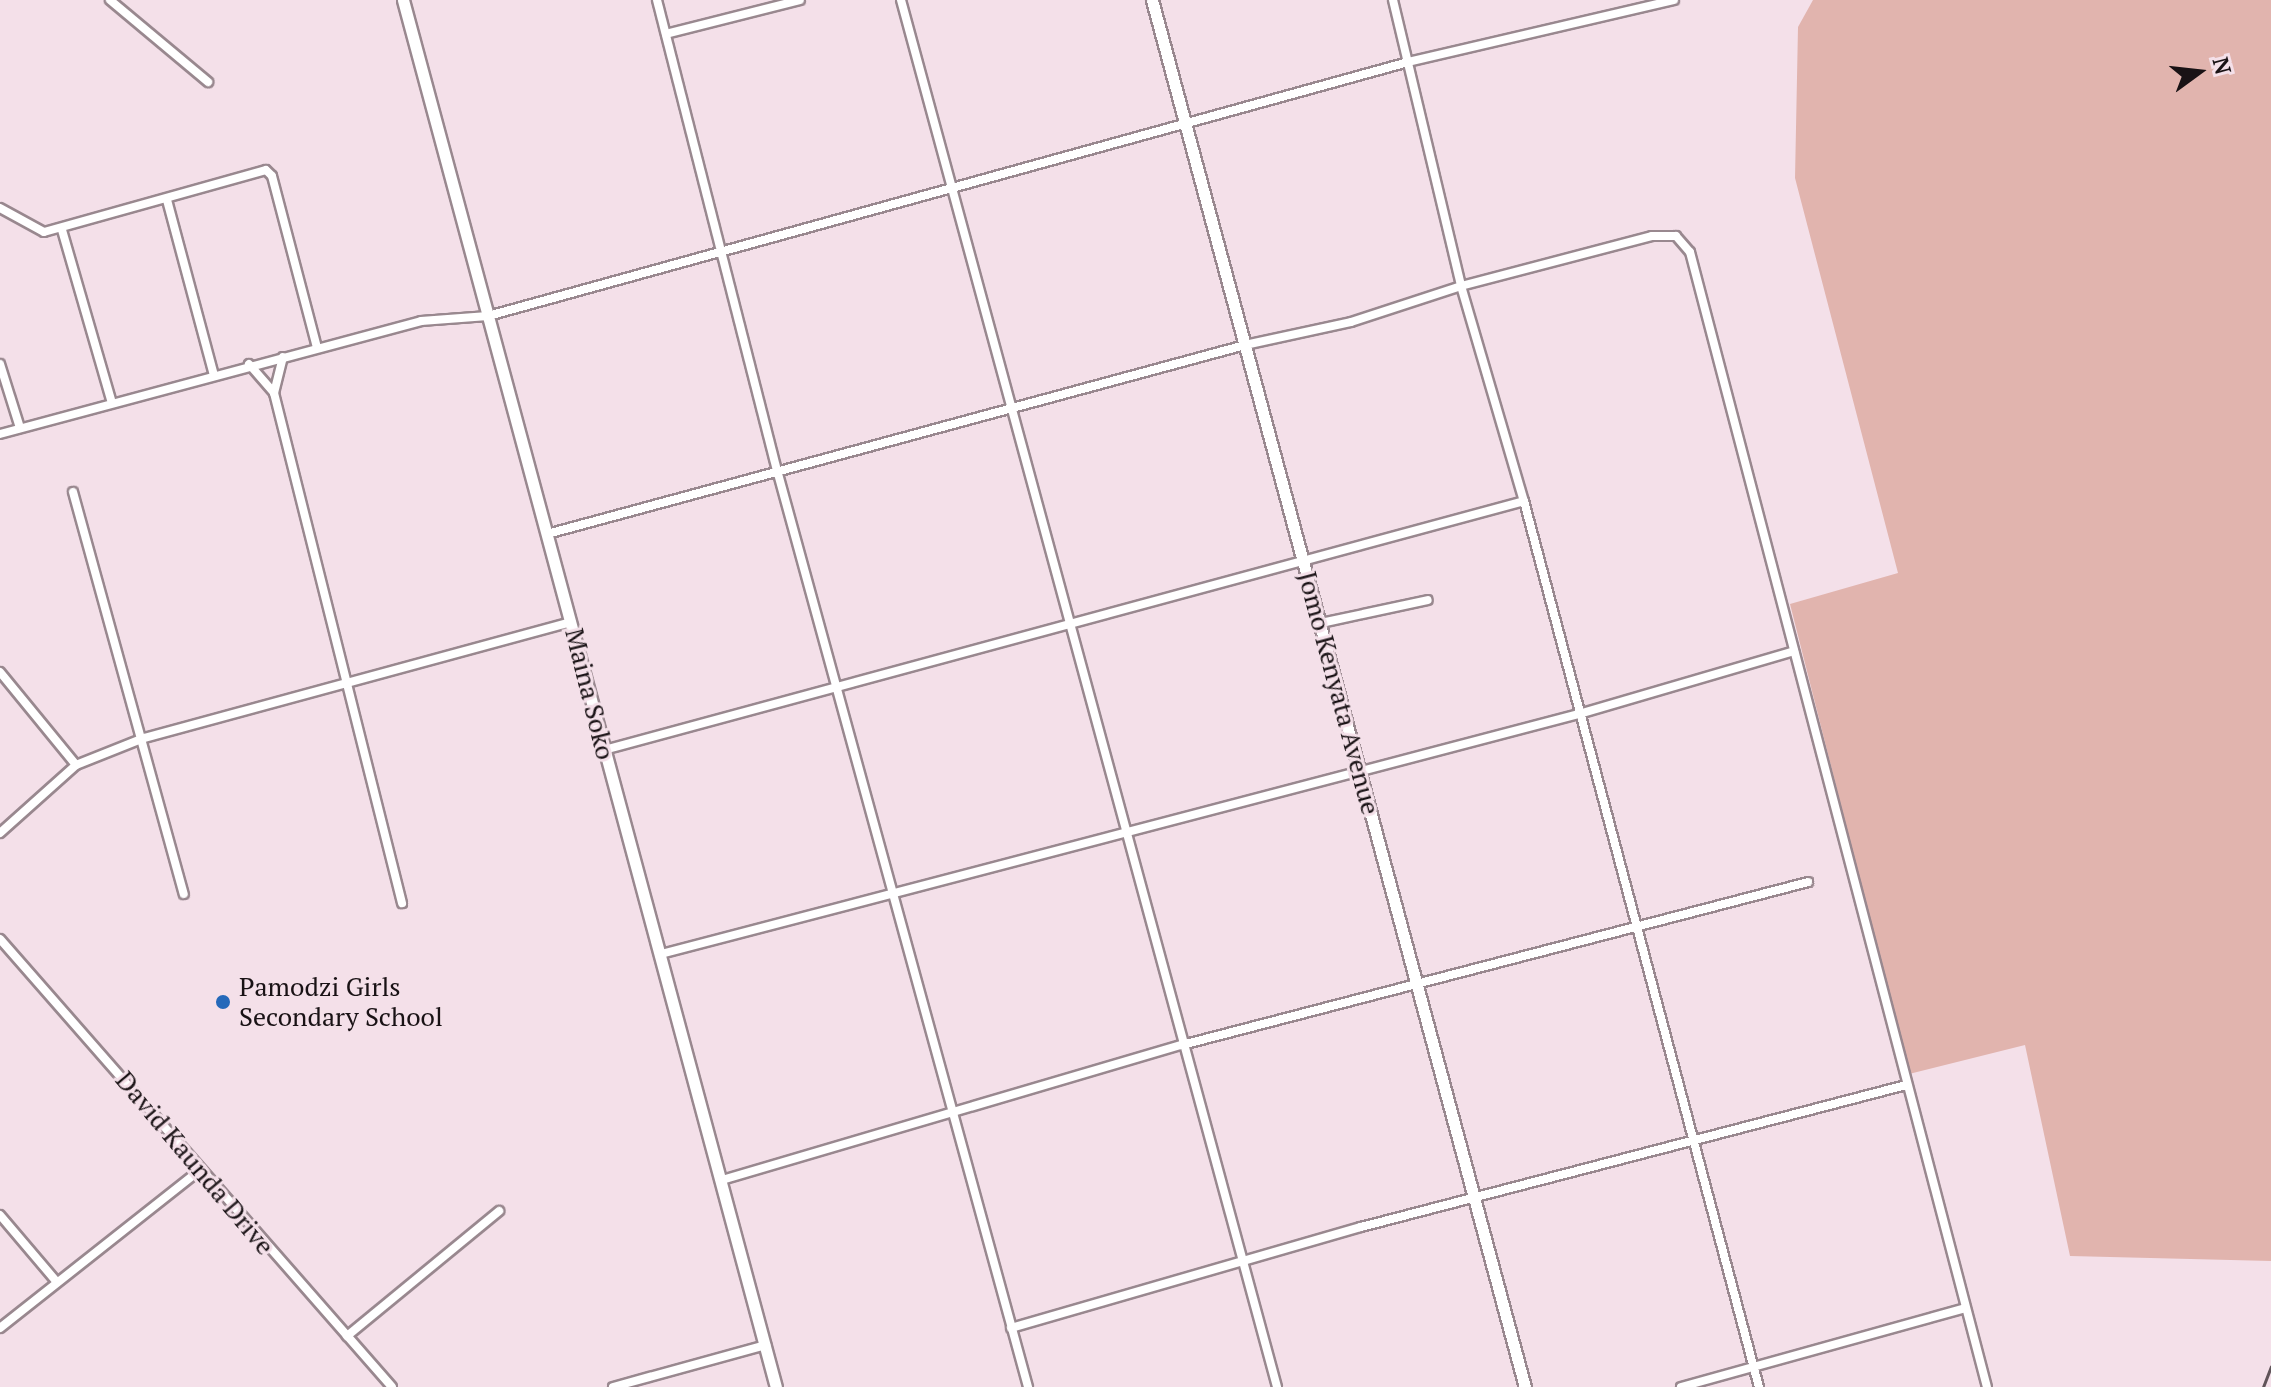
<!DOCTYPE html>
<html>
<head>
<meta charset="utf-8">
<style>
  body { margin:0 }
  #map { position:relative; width:2271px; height:1387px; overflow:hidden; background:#f4e0e9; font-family:"PT Serif",serif }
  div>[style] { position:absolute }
  .green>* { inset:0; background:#e1b4ae }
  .roads { filter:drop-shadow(2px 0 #99888f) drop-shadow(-2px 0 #99888f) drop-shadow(0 2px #99888f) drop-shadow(0 -2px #99888f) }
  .street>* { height:8px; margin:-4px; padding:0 4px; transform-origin:4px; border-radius:4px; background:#fff }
  .secondary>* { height:11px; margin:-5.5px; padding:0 5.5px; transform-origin:5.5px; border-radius:5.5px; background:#fff }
  .rail>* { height:3px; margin:-1.5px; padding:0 1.5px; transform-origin:1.5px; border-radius:1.5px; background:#605459 }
  .dots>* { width:22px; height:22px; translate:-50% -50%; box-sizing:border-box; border:4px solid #f4e0e9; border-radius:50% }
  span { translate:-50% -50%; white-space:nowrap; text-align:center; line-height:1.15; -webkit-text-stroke:6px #f4e0e9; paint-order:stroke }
  .street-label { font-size:26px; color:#191215 }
  .poi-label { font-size:26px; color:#191215 }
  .left { translate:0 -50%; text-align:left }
  .north { position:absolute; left:2159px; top:32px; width:80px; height:80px; -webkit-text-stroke:6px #f4e0e9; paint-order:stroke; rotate:75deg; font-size:22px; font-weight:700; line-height:32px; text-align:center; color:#191215 }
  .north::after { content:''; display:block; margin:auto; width:28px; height:36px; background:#191215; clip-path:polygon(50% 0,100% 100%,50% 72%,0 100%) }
</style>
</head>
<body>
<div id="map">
  <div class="green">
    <div style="clip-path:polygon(1813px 0,2271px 0,2271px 1261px,2070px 1256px,2025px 1045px,1909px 1074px,1790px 604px,1898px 573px,1795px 178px,1798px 27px)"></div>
  </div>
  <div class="roads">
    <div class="street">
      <div style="left:110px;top:0;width:128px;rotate:39.9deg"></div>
      <div style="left:657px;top:0;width:485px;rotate:75.7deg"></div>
      <div style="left:777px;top:470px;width:951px;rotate:74.69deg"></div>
      <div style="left:901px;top:0;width:1437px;rotate:74.83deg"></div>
      <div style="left:1393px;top:0;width:294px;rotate:76.6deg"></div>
      <div style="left:1461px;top:286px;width:224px;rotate:73.7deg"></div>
      <div style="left:1524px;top:501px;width:917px;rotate:75.15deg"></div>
      <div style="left:666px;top:34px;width:138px;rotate:-14.2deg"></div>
      <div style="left:167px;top:200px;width:181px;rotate:75deg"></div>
      <div style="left:0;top:208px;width:50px;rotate:28.6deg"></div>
      <div style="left:44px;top:232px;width:230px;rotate:-15.6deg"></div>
      <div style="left:266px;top:170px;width:8px;rotate:45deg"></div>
      <div style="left:272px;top:176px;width:177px;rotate:75.3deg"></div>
      <div style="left:62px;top:230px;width:177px;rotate:73.9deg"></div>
      <div style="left:0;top:364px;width:67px;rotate:72.6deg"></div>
      <div style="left:249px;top:364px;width:38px;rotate:49deg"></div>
      <div style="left:274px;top:393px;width:526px;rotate:75.91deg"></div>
      <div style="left:274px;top:393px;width:37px;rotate:-76deg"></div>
      <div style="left:0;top:434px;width:436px;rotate:-15deg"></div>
      <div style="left:421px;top:321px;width:67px;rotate:-4.3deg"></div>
      <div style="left:488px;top:316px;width:954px;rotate:-15.43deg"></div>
      <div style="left:1408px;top:62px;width:273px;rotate:-13.1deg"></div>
      <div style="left:73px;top:492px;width:417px;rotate:74.6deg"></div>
      <div style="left:547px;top:534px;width:723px;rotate:-15.15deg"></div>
      <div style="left:1245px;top:345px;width:108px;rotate:-12.2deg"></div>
      <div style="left:1351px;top:322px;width:116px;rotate:-18.1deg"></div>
      <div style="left:1461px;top:286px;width:197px;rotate:-14.7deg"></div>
      <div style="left:1652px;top:236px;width:24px"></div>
      <div style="left:1676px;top:236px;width:21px;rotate:49deg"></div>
      <div style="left:1690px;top:252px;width:1173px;rotate:75.34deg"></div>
      <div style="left:1321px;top:623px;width:109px;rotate:-12.1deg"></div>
      <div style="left:0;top:672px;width:120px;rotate:50.7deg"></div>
      <div style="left:604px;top:750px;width:953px;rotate:-15.14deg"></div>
      <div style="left:0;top:833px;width:102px;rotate:-41.8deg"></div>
      <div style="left:76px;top:765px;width:73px;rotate:-21.7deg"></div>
      <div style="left:144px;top:738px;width:443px;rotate:-15.2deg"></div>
      <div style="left:0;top:939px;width:595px;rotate:48.81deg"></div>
      <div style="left:661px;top:954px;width:949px;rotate:-14.65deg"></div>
      <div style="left:1579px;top:714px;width:224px;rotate:-16.3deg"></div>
      <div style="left:722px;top:1180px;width:479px;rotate:-16.4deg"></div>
      <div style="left:1182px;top:1045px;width:647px;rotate:-14.59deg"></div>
      <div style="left:0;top:1215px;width:87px;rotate:49.7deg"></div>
      <div style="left:0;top:1328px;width:255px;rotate:-38.3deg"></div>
      <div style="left:1011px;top:1328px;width:364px;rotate:-16.1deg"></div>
      <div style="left:1361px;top:1227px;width:563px;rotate:-14.6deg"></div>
      <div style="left:347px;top:1336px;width:197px;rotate:-39.4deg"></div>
      <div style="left:613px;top:1387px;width:159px;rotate:-15.4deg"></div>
      <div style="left:1681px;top:1387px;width:295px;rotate:-15.5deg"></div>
    </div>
    <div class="secondary">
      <div style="left:403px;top:0;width:1436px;rotate:74.95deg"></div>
      <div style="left:1152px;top:0;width:1436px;rotate:74.95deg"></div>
    </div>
  </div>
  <div class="rail">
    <div style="left:2263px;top:1387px;width:22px;rotate:-69deg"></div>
  </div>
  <div class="dots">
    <div style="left:223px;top:1002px;background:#2569ba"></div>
  </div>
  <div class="street-label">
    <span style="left:1339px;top:693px;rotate:75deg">Jomo Kenyata Avenue</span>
    <span style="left:590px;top:694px;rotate:76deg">Maina Soko</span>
    <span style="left:195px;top:1163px;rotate:50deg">David Kaunda Drive</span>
  </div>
  <div class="poi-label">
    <span class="left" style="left:239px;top:1002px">Pamodzi Girls<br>Secondary School</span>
  </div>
  <div class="north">N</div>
</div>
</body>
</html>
